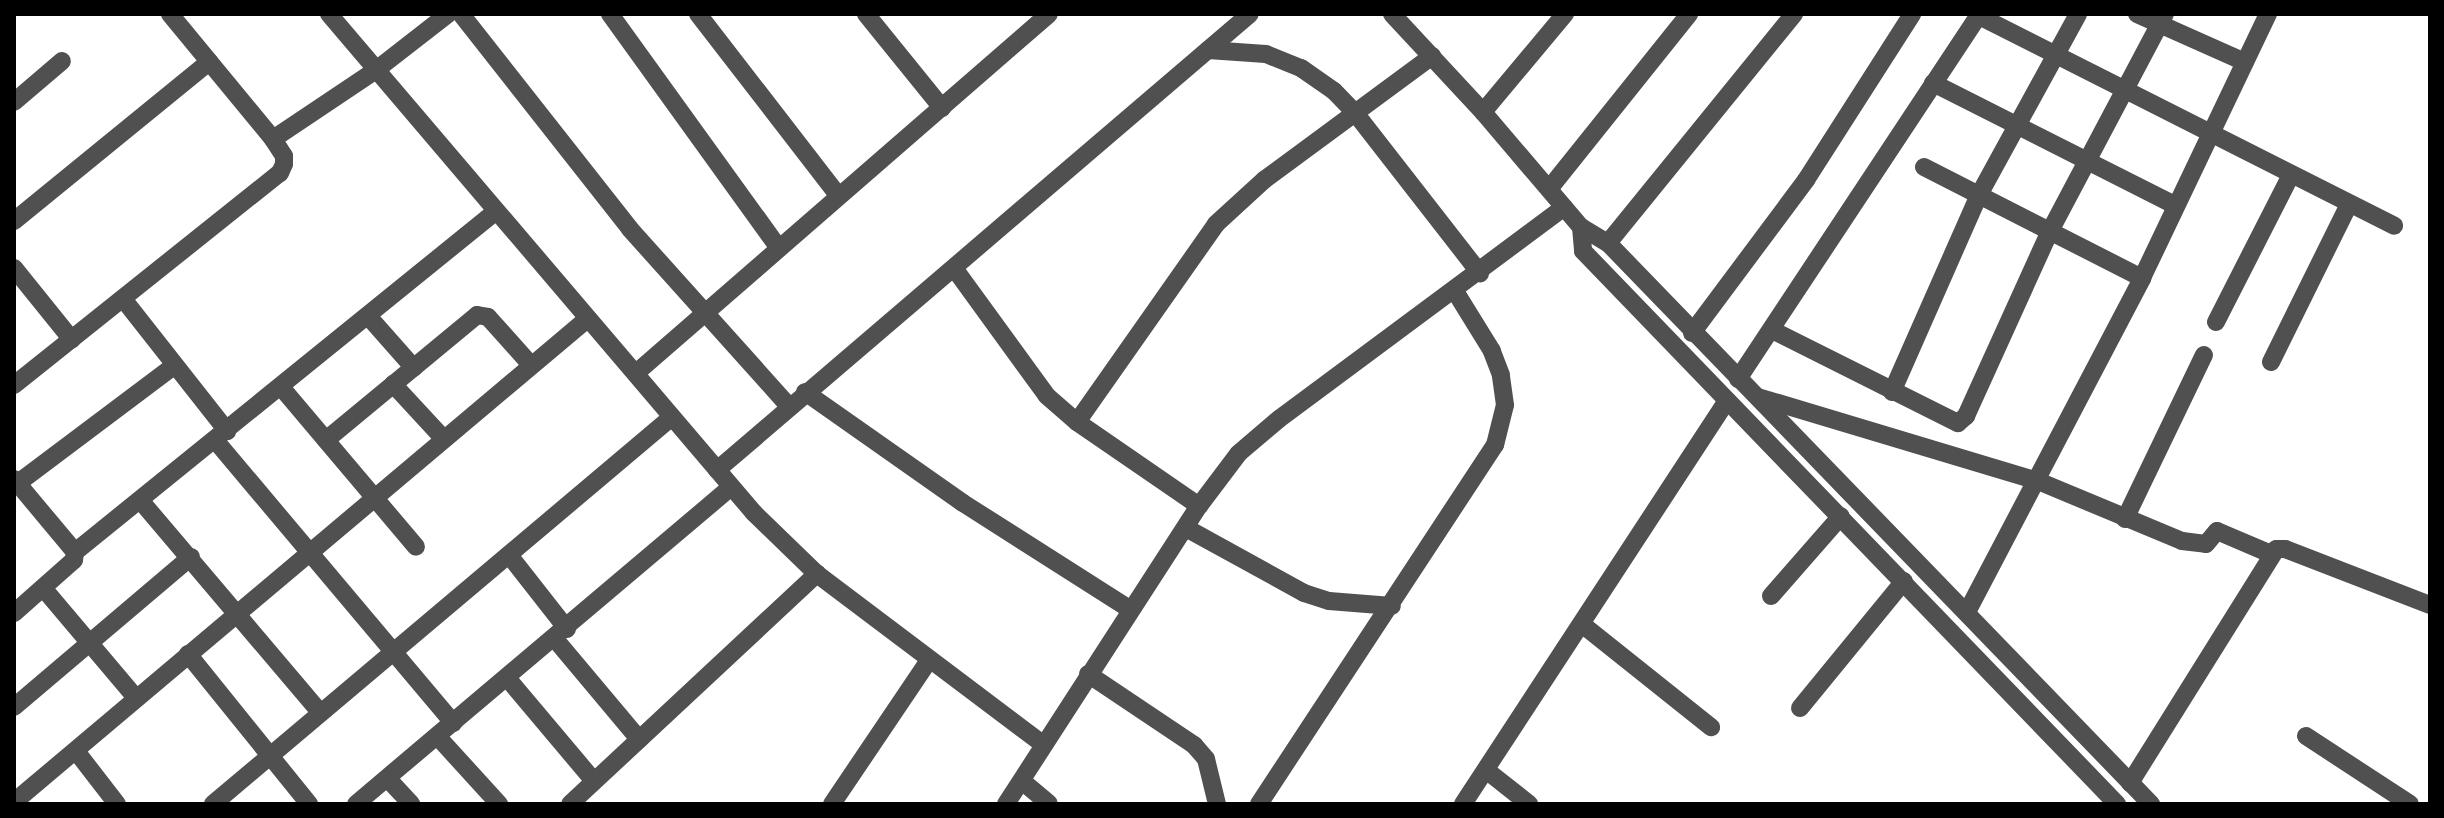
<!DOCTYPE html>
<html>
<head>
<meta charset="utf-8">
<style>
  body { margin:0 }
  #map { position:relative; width:2444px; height:818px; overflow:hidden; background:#fff; font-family:"Fira Sans",sans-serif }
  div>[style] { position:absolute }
  .minor>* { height:18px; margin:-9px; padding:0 9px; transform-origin:9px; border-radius:9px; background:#505050 }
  span { translate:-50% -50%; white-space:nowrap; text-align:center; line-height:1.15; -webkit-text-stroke:6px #fff; paint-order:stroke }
  .frame { position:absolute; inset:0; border:16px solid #000; pointer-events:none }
</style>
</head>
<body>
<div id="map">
  <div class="minor">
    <div style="left:329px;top:14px;width:655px;rotate:49.58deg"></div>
    <div style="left:754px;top:513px;width:88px;rotate:44.1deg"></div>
    <div style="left:817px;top:574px;width:284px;rotate:37deg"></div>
    <div style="left:461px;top:14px;width:273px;rotate:51.8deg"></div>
    <div style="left:630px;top:229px;width:238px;rotate:48.1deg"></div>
    <div style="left:610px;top:14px;width:287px;rotate:54.2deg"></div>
    <div style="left:698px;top:14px;width:229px;rotate:52.3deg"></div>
    <div style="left:866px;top:14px;width:121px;rotate:51deg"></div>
    <div style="left:1392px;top:14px;width:134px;rotate:47.1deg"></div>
    <div style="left:1483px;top:112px;width:151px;rotate:49.6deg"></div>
    <div style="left:1581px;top:227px;width:31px;rotate:31deg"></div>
    <div style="left:1608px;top:243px;width:781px;rotate:45.93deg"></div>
    <div style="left:2137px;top:14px;width:118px;rotate:24deg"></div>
    <div style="left:1979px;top:16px;width:465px;rotate:26.8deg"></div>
    <div style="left:1208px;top:50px;width:58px;rotate:3.9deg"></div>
    <div style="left:1266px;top:54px;width:38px;rotate:22deg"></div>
    <div style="left:1301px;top:68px;width:40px;rotate:34.9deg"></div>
    <div style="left:1334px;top:91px;width:32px;rotate:46deg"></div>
    <div style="left:1356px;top:114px;width:202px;rotate:52.1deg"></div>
    <div style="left:1933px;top:83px;width:272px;rotate:26.8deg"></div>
    <div style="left:14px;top:102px;width:63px;rotate:-40.5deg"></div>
    <div style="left:1483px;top:112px;width:128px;rotate:-50.1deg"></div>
    <div style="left:273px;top:139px;width:124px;rotate:-33.8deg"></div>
    <div style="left:376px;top:70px;width:91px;rotate:-37.9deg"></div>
    <div style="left:1924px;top:167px;width:245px;rotate:27deg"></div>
    <div style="left:1549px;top:189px;width:224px;rotate:-51.3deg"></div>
    <div style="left:14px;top:221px;width:252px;rotate:-39.2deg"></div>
    <div style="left:1581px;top:227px;width:24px;rotate:85deg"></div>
    <div style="left:1583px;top:251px;width:769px;rotate:46deg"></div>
    <div style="left:1608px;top:243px;width:295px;rotate:-50.9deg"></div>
    <div style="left:14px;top:268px;width:92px;rotate:51.1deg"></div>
    <div style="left:954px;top:268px;width:158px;rotate:54deg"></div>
    <div style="left:1047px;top:396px;width:40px;rotate:41deg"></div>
    <div style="left:1077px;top:422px;width:148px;rotate:34.5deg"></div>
    <div style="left:124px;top:300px;width:167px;rotate:51.8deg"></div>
    <div style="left:368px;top:316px;width:69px;rotate:48.5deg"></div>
    <div style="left:2216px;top:322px;width:165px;rotate:-63deg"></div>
    <div style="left:1772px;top:330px;width:208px;rotate:26.6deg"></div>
    <div style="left:1958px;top:423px;width:11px;rotate:-41deg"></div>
    <div style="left:1966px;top:416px;width:201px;rotate:-65.6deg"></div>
    <div style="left:2049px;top:233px;width:248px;rotate:-62.1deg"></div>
    <div style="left:1692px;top:333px;width:191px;rotate:-53.3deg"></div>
    <div style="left:1806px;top:180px;width:197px;rotate:-57.4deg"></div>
    <div style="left:2271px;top:362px;width:176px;rotate:-63.7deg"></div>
    <div style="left:636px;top:373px;width:547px;rotate:-41deg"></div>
    <div style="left:1738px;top:379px;width:438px;rotate:-56.5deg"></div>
    <div style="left:393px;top:384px;width:75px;rotate:47.2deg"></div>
    <div style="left:14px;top:385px;width:340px;rotate:-38.6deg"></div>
    <div style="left:280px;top:173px;width:10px;rotate:-66deg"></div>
    <div style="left:284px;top:164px;width:8px;rotate:-90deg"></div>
    <div style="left:284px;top:156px;width:20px;rotate:-123deg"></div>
    <div style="left:273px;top:139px;width:162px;rotate:-129.5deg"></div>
    <div style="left:281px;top:387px;width:209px;rotate:49.8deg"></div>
    <div style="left:805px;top:392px;width:193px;rotate:35.1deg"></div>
    <div style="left:963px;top:503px;width:199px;rotate:32.5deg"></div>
    <div style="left:1892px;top:392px;width:215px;rotate:-66.2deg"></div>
    <div style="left:1979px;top:195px;width:206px;rotate:-61.3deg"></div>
    <div style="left:1758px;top:397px;width:292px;rotate:16.7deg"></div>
    <div style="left:2038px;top:481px;width:156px;rotate:22.6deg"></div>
    <div style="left:2182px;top:541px;width:24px;rotate:7deg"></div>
    <div style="left:2206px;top:544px;width:17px;rotate:-50deg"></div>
    <div style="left:2217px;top:531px;width:59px;rotate:23.1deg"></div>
    <div style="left:1077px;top:422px;width:242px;rotate:-54.9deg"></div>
    <div style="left:1216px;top:224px;width:65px;rotate:-42.5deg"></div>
    <div style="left:1264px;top:180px;width:209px;rotate:-36.4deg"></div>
    <div style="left:215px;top:440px;width:370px;rotate:49.9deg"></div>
    <div style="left:326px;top:440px;width:196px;rotate:-39.6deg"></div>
    <div style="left:477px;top:315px;width:11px;rotate:10deg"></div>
    <div style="left:488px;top:317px;width:64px;rotate:48.1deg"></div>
    <div style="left:717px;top:470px;width:701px;rotate:-40.55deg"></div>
    <div style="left:14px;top:479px;width:95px;rotate:50.1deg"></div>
    <div style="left:75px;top:552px;width:8px;rotate:97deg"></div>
    <div style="left:74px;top:560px;width:80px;rotate:138.5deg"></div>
    <div style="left:18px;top:483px;width:196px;rotate:-36.9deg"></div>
    <div style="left:140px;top:500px;width:278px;rotate:49.7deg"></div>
    <div style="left:2125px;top:519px;width:182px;rotate:-64.3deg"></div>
    <div style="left:1186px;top:528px;width:135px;rotate:28.8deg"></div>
    <div style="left:1304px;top:593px;width:26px;rotate:18deg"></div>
    <div style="left:1329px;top:601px;width:63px;rotate:4.5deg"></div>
    <div style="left:75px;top:552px;width:540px;rotate:-38.99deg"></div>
    <div style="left:509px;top:555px;width:94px;rotate:51.9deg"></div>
    <div style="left:44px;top:589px;width:143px;rotate:49.8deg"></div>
    <div style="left:1771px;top:596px;width:106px;rotate:-48.8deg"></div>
    <div style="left:1967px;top:612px;width:377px;rotate:-62.3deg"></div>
    <div style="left:2142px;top:278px;width:293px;rotate:-64.5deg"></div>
    <div style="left:1583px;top:625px;width:164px;rotate:38.6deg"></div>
    <div style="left:555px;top:639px;width:131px;rotate:50deg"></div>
    <div style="left:188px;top:654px;width:193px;rotate:51.1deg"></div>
    <div style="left:1088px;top:674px;width:128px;rotate:33.8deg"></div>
    <div style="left:1194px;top:745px;width:18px;rotate:49deg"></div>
    <div style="left:1206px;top:759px;width:46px;rotate:76.3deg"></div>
    <div style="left:508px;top:679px;width:133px;rotate:49.9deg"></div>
    <div style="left:14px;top:707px;width:232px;rotate:-40.3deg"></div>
    <div style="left:1800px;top:708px;width:164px;rotate:-50.7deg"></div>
    <div style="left:2306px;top:736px;width:124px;rotate:33.2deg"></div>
    <div style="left:438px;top:737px;width:91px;rotate:47.7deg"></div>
    <div style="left:76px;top:751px;width:67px;rotate:52.3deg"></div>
    <div style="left:1486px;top:770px;width:55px;rotate:38.3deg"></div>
    <div style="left:388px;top:779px;width:34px;rotate:47deg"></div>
    <div style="left:1022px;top:781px;width:35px;rotate:40deg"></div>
    <div style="left:2130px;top:783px;width:276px;rotate:-58deg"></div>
    <div style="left:2276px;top:549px;width:9px"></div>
    <div style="left:2285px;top:549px;width:155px;rotate:21.1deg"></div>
    <div style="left:14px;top:802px;width:748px;rotate:-40.12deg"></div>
    <div style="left:213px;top:804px;width:600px;rotate:-40.14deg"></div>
    <div style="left:356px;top:804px;width:490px;rotate:-40.2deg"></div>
    <div style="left:570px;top:804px;width:338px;rotate:-43deg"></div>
    <div style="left:832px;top:804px;width:174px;rotate:-56deg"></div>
    <div style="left:1006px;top:804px;width:355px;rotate:-57.1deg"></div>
    <div style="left:1199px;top:506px;width:66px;rotate:-53deg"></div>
    <div style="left:1239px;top:453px;width:52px;rotate:-40.4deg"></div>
    <div style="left:1279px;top:419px;width:355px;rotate:-36.6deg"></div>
    <div style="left:1259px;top:804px;width:430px;rotate:-56.7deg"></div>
    <div style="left:1495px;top:445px;width:41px;rotate:-76deg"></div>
    <div style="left:1505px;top:405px;width:30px;rotate:-98deg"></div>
    <div style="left:1501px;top:375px;width:26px;rotate:-111deg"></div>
    <div style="left:1492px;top:351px;width:70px;rotate:-121.7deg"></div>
    <div style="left:1463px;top:804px;width:482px;rotate:-56.8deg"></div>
  </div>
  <div class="frame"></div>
</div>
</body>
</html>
